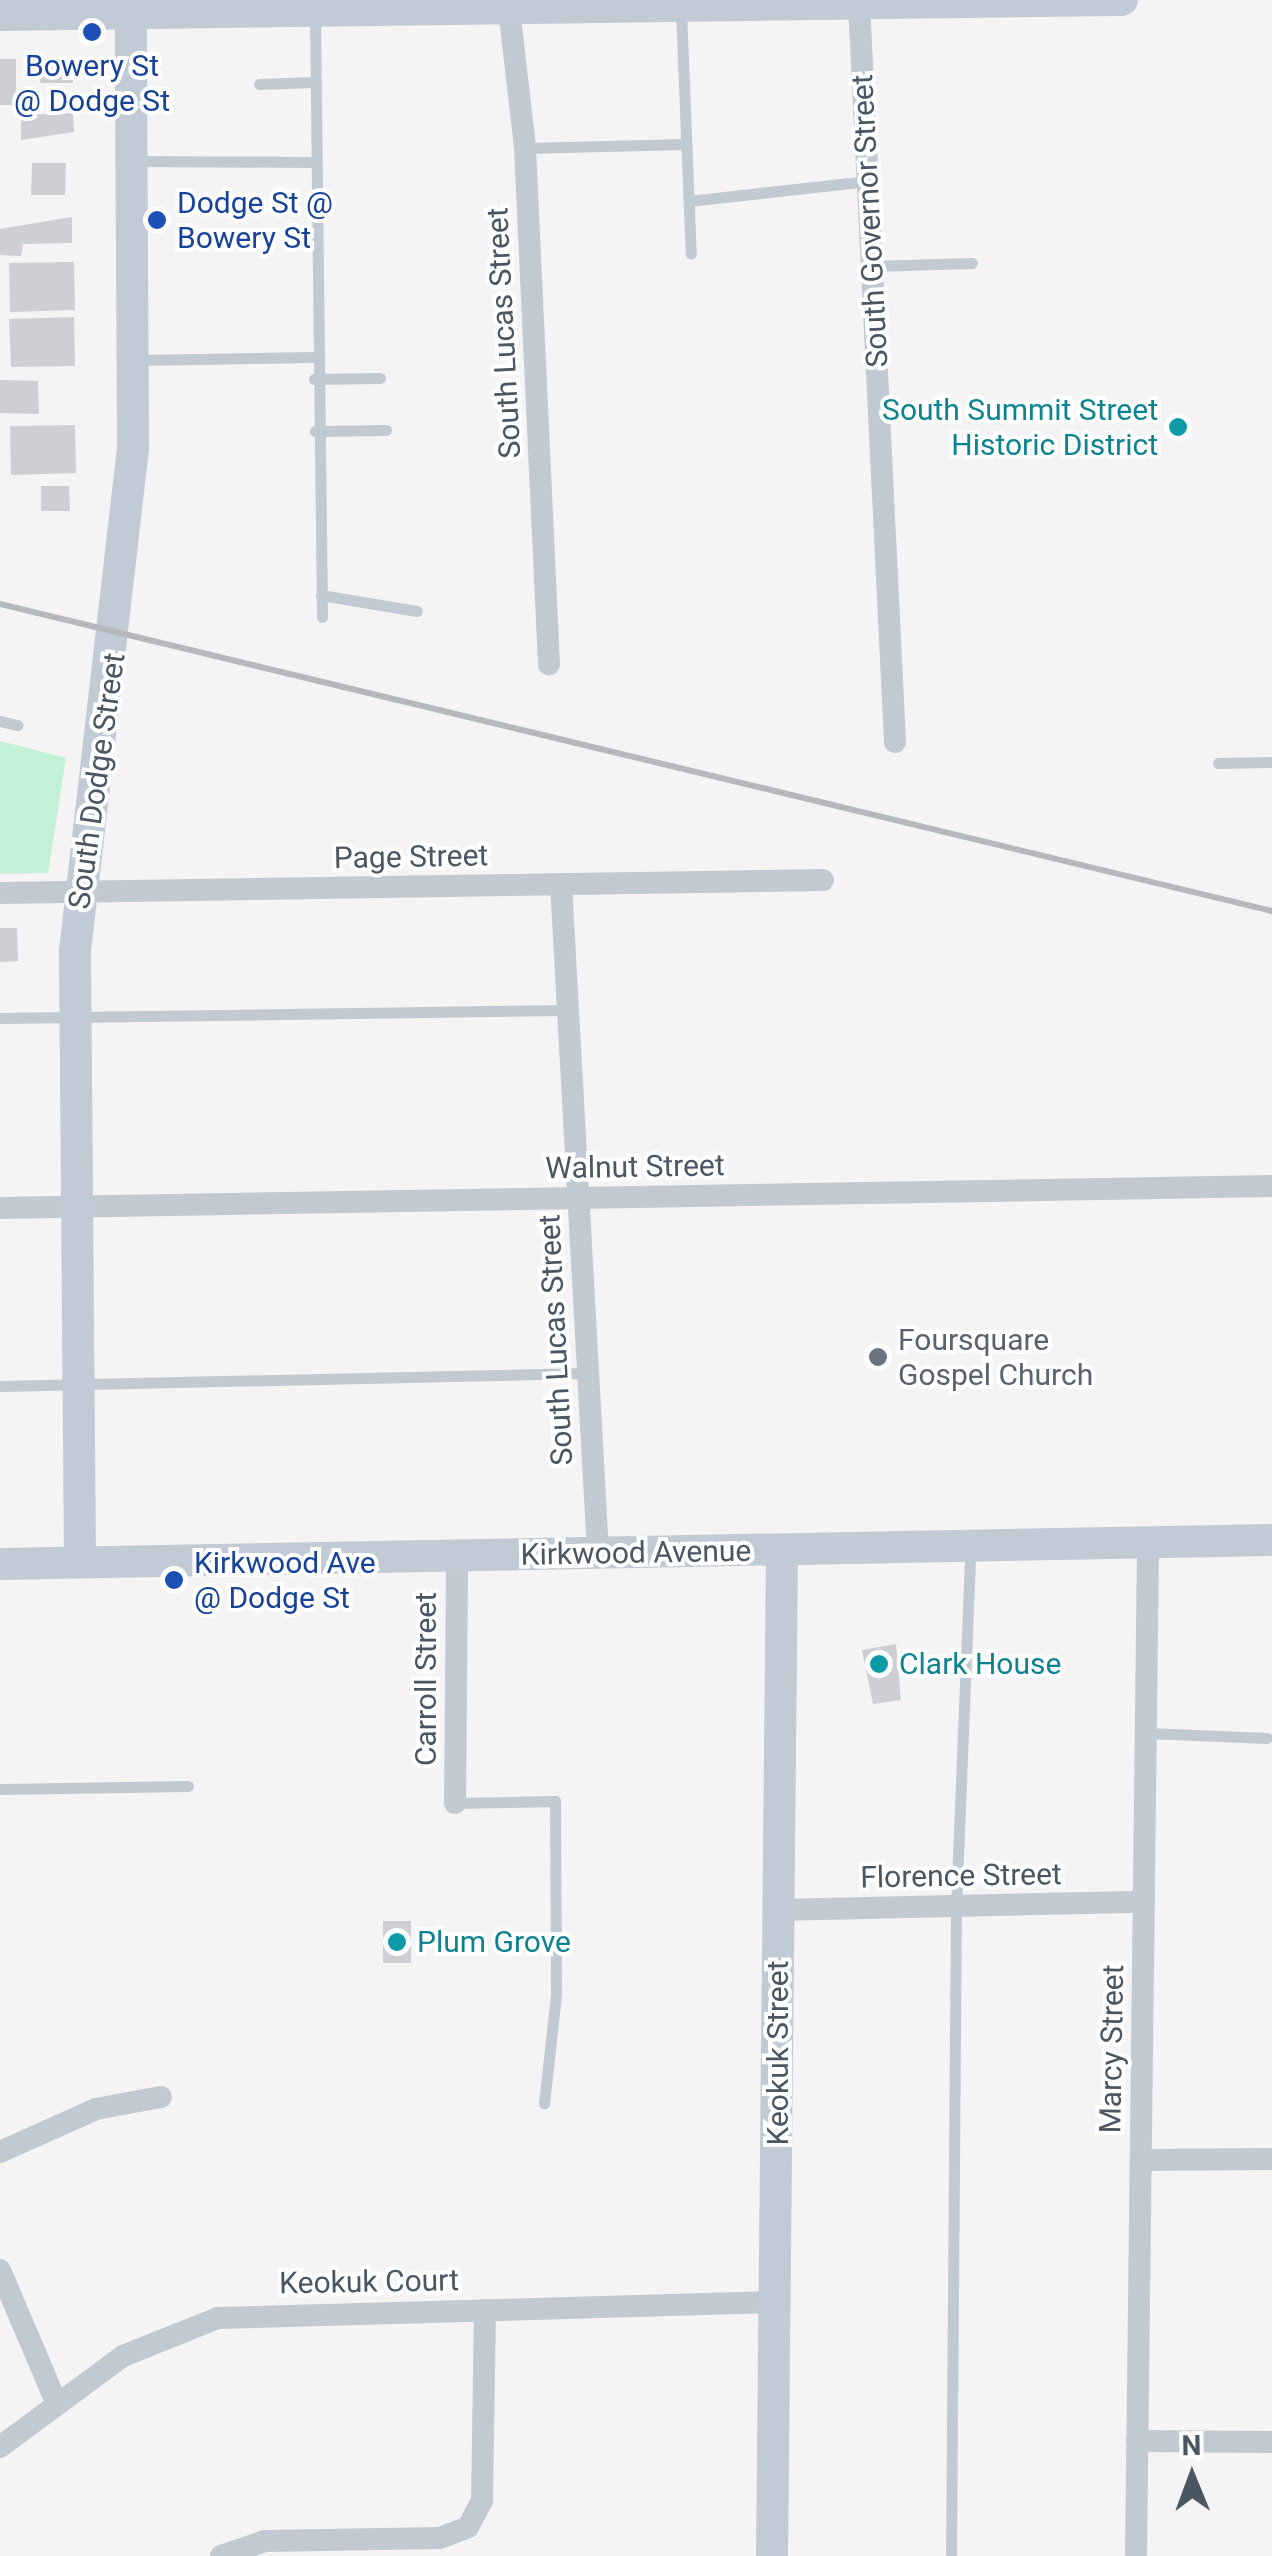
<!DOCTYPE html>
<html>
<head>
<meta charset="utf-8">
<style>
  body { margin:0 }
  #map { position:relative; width:1272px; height:2556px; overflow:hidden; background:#f5f3f3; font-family:Roboto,sans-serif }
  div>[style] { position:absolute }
  .green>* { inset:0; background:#c3f1d5 }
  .building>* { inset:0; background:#cdcfd5 }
  .lane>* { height:11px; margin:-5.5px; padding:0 5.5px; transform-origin:5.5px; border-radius:5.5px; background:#c1cad2 }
  .street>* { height:22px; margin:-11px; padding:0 11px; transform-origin:11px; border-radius:11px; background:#c1cad2 }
  .secondary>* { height:32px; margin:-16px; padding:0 16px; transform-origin:16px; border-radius:16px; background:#c1cbd6 }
  .rail>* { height:6px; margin:-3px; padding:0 3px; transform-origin:3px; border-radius:3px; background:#b5b8bd }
  .dots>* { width:28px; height:28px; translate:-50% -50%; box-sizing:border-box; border:5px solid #fff; border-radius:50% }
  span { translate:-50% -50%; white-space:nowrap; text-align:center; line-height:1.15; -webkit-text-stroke:8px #fff; paint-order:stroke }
  .transit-label { font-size:30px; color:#164399 }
  .left { translate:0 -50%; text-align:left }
  .street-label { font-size:30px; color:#4a5661 }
  .culture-label { font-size:30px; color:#0d838f }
  .right { translate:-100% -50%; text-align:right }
  .worship-label { font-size:30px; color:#5b616d }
  .north { position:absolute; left:1142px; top:2426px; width:100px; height:100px; -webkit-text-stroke:8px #fff; paint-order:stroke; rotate:359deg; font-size:28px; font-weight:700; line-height:40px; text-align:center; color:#4a5661 }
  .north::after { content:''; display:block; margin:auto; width:35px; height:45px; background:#4a5661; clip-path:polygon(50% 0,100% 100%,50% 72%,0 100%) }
</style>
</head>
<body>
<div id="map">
  <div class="green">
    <div style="clip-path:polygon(0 741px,66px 758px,48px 873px,0 874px)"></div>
  </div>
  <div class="building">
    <div style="clip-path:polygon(56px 56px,73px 63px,73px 83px,40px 83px,41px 60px)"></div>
    <div style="clip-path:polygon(0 59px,16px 59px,16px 105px,0 105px)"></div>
    <div style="clip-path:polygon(73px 113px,74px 132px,21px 140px,21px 115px)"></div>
    <div style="clip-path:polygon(32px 163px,66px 163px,65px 195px,31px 195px)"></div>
    <div style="clip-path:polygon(72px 217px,72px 243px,23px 244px,21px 256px,0 255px,0 229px)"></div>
    <div style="clip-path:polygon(74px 262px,75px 310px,10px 312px,9px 263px)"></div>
    <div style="clip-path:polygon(74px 317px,75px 366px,11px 367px,9px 319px)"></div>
    <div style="clip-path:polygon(0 380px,38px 381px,39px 414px,0 413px)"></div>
    <div style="clip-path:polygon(75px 425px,76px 473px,11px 475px,10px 426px)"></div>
    <div style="clip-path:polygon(41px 486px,69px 486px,70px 511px,41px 511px)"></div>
    <div style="clip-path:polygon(0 928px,17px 928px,18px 961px,0 962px)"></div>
    <div style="clip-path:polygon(896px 1644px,901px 1700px,873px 1704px,862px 1650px)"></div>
    <div style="clip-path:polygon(383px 1921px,411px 1921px,411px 1963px,383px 1963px)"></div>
  </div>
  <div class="lane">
    <div style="left:681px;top:10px;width:244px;rotate:87.7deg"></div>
    <div style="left:315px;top:16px;width:601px;rotate:89.33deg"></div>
    <div style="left:259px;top:84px;width:54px;rotate:-2.1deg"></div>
    <div style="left:525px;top:148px;width:161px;rotate:-1.4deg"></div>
    <div style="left:136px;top:161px;width:176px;rotate:0.3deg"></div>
    <div style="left:689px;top:201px;width:180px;rotate:-6.4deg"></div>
    <div style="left:872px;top:266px;width:100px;rotate:-1.7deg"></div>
    <div style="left:137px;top:360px;width:177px;rotate:-1deg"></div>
    <div style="left:314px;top:379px;width:66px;rotate:-0.9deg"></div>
    <div style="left:315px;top:431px;width:71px;rotate:-0.8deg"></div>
    <div style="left:321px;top:595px;width:97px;rotate:9.5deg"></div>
    <div style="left:0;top:721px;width:18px;rotate:13deg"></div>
    <div style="left:1218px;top:763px;width:54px;rotate:-1.1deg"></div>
    <div style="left:0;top:1018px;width:568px;rotate:-0.81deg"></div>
    <div style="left:0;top:1386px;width:588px;rotate:-1.27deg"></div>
    <div style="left:1146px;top:1733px;width:121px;rotate:2.4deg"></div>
    <div style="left:0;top:1789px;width:188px;rotate:-0.9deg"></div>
    <div style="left:455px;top:1803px;width:100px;rotate:-1.1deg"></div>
    <div style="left:555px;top:1801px;width:194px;rotate:89.7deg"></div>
    <div style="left:556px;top:1995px;width:109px;rotate:96.3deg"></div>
    <div style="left:951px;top:2556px;width:649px;rotate:-89.56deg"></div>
    <div style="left:956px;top:1907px;width:356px;rotate:-87.7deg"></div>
  </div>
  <div class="street">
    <div style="left:508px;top:0;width:149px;rotate:83.4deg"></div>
    <div style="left:525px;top:148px;width:517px;rotate:87.34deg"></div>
    <div style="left:859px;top:3px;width:740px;rotate:87.21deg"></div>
    <div style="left:561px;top:884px;width:670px;rotate:86.83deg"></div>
    <div style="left:0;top:893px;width:823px;rotate:-0.9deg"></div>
    <div style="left:0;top:1208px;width:1272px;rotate:-0.99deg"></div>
    <div style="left:455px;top:1803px;width:247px;rotate:-89.5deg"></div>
    <div style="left:778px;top:1910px;width:366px;rotate:-1.3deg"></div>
    <div style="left:0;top:2152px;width:105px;rotate:-24.1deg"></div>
    <div style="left:96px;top:2109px;width:66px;rotate:-10.5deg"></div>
    <div style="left:1141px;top:2160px;width:131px;rotate:-0.4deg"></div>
    <div style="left:0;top:2270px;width:146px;rotate:67deg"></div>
    <div style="left:1137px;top:2441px;width:135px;rotate:0.4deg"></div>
    <div style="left:0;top:2447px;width:153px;rotate:-36.5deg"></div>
    <div style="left:123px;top:2356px;width:102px;rotate:-21.8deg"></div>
    <div style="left:218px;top:2318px;width:559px;rotate:-1.64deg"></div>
    <div style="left:221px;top:2556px;width:46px;rotate:-18.8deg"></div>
    <div style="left:265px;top:2541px;width:175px;rotate:-1deg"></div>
    <div style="left:440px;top:2538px;width:30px;rotate:-21deg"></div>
    <div style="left:468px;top:2527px;width:30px;rotate:-62deg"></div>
    <div style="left:482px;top:2501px;width:191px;rotate:-89.1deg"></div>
    <div style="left:1136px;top:2556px;width:1013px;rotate:-89.32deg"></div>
  </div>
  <div class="secondary">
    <div style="left:0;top:15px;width:1122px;rotate:-0.77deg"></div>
    <div style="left:80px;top:1562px;width:611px;rotate:-90.47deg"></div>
    <div style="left:75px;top:951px;width:506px;rotate:-83.42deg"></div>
    <div style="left:133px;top:448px;width:448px;rotate:-90.3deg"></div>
    <div style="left:0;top:1564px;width:1272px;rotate:-1.08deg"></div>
    <div style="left:772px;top:2556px;width:1006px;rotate:-89.43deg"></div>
  </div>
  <div class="rail">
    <div style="left:0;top:604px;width:1309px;rotate:13.57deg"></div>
  </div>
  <div class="dots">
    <div style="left:92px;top:32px;background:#1a4fb4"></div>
    <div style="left:157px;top:220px;background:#1a4fb4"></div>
    <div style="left:1178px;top:427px;background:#0f9aa8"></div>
    <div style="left:878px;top:1357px;background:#6b7280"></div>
    <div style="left:174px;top:1580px;background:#1a4fb4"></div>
    <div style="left:879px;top:1664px;background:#0f9aa8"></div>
    <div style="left:397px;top:1942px;background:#0f9aa8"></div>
  </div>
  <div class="transit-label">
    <span style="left:92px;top:83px">Bowery St<br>@ Dodge St</span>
    <span class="left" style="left:177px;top:220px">Dodge St @<br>Bowery St</span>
    <span class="left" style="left:194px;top:1580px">Kirkwood Ave<br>@ Dodge St</span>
  </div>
  <div class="street-label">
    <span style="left:870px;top:221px;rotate:-93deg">South Governor Street</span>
    <span style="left:504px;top:333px;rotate:-93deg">South Lucas Street</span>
    <span style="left:97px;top:781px;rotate:-82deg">South Dodge Street</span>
    <span style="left:411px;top:857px;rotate:-1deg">Page Street</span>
    <span style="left:635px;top:1167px;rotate:-1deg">Walnut Street</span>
    <span style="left:556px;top:1340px;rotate:-93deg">South Lucas Street</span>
    <span style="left:636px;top:1553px;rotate:-1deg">Kirkwood Avenue</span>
    <span style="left:426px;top:1679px;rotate:-90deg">Carroll Street</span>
    <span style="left:961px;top:1876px;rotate:-1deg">Florence Street</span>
    <span style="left:1112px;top:2049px;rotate:-89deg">Marcy Street</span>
    <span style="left:778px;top:2053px;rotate:-90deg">Keokuk Street</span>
    <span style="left:369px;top:2282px;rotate:-1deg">Keokuk Court</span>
  </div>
  <div class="culture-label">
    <span class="right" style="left:1158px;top:427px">South Summit Street<br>Historic District</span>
    <span class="left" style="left:899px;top:1664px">Clark House</span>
    <span class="left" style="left:417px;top:1942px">Plum Grove</span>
  </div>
  <div class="worship-label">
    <span class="left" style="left:898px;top:1357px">Foursquare<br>Gospel Church</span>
  </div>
  <div class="north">N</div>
</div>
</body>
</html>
